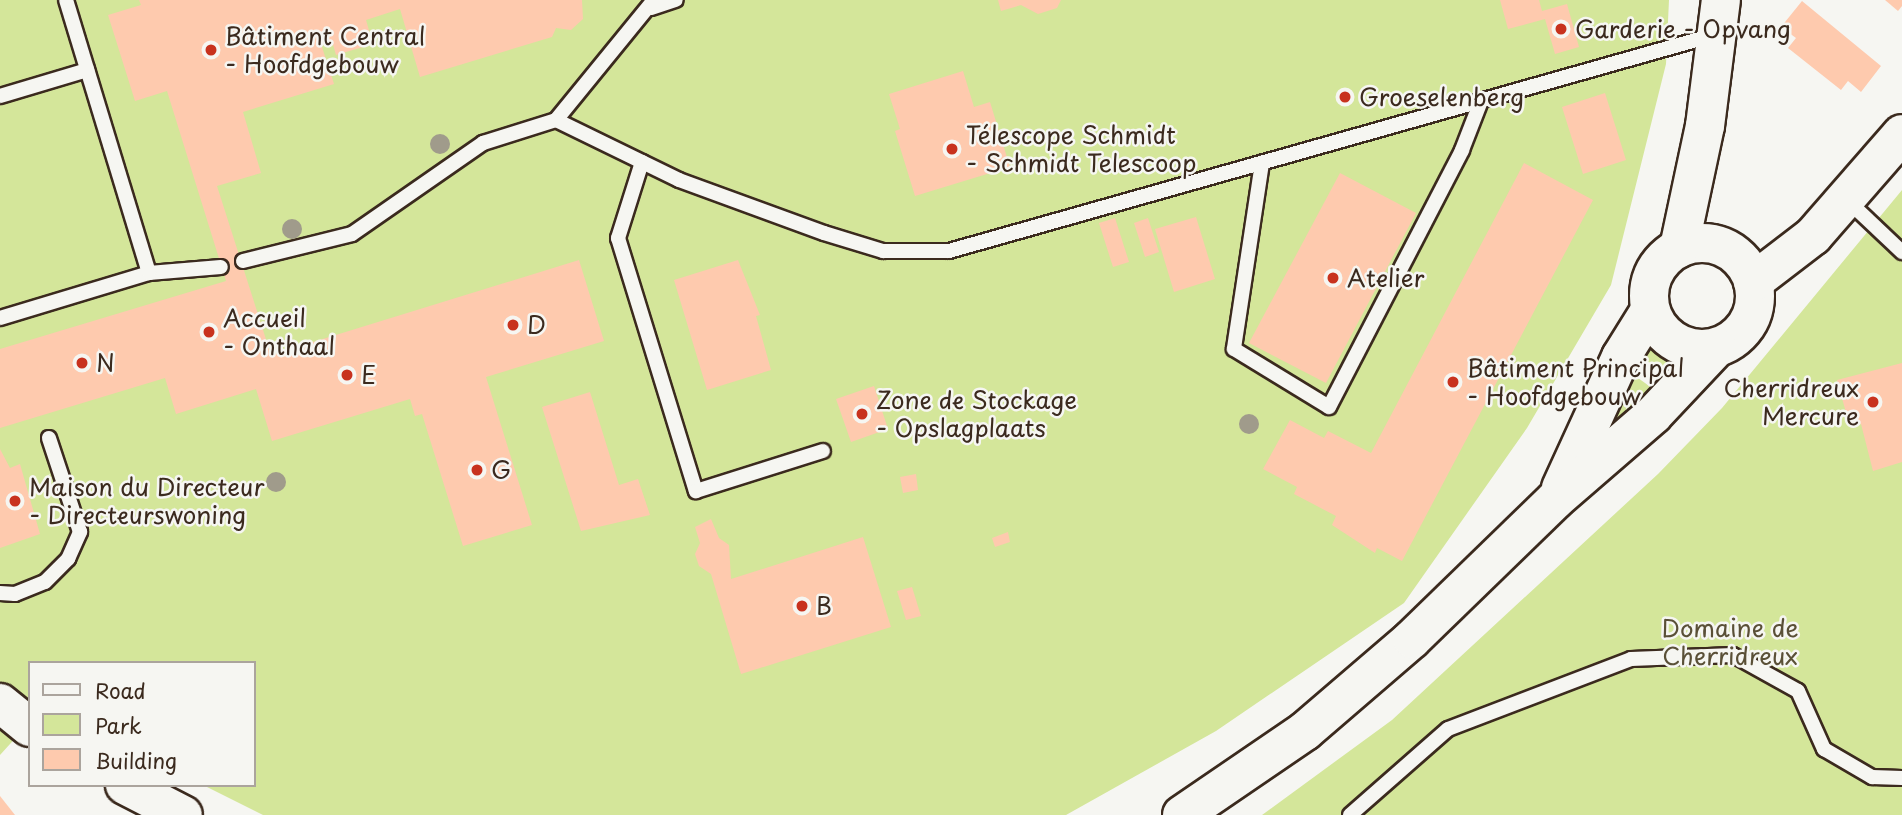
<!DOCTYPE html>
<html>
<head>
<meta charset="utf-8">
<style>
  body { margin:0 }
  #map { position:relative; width:1902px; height:815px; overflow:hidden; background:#f6f6f2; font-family:"Playpen Sans",sans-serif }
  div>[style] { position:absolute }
  .green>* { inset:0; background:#d4e69a }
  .building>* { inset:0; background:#fecaae }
  .roads { filter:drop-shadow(2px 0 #3b2a1e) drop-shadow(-2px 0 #3b2a1e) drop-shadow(0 2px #3b2a1e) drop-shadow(0 -2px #3b2a1e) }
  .lane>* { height:14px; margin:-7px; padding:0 7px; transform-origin:7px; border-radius:7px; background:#f6f6f2 }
  .secondary>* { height:38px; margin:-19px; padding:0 19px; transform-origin:19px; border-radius:19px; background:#f6f6f2 }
  .secondary>.ring { margin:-19px; padding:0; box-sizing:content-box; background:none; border:38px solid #f6f6f2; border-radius:50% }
  .trees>* { width:20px; height:20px; margin:-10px; border-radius:50%; background:#a09b8b }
  .dots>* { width:19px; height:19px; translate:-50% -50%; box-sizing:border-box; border:4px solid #f6f6f2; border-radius:50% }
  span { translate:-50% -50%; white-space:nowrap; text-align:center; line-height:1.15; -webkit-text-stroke:5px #f6f6f2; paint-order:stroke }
  .poi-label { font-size:24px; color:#3b2a1e }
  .left { translate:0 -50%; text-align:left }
  .right { translate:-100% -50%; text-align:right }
  .park-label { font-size:24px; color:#5a5037 }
  .legend { position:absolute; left:28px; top:661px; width:228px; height:126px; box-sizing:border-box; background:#f6f6f2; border:2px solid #aba49d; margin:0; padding:9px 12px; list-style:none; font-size:21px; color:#3b2a1e }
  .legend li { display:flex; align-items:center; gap:14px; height:35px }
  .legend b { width:35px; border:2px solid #aba49d }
</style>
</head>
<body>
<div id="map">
  <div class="green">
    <div style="clip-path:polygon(0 0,1669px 0,1666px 64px,1611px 285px,1527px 428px,1404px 603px,1216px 731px,1066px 815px,263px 815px,203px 785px,254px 785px,254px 663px,30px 663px,30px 722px,0 755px)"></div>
    <div style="clip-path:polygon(1902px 190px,1902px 815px,1262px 815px,1392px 720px,1658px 474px,1722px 408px)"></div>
    <div style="clip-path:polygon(1649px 336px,1666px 351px,1684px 358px,1671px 378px,1640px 356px)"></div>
    <div style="clip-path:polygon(1631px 373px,1659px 393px,1594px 457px)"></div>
  </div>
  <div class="building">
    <div style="clip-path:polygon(139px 0,582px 0,583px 19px,571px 30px,556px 28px,552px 37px,420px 77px,400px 9px,366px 20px,373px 44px,336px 55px,332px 41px,321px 44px,334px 84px,243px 112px,261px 173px,217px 186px,271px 355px,579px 260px,604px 341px,486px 377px,532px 525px,463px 546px,422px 414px,415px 416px,410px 399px,272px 441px,256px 389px,176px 414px,165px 378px,0 428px,0 349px,226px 281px,167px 91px,135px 101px,108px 15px,141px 5px)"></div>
    <div style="clip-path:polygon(998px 0,1061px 0,1057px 8px,1038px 14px,1021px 5px,1001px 11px)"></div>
    <div style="clip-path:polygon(1500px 0,1539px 0,1542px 11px,1567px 4px,1579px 47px,1555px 54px,1545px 19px,1508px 29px)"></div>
    <div style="clip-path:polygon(1885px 0,1902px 0,1902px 6px,1898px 11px)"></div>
    <div style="clip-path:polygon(1802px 1px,1881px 66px,1861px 92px,1848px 81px,1841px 90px,1788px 48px,1796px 38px,1781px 27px)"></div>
    <div style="clip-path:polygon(963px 71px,974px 107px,990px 102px,1010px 167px,915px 196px,895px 131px,900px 129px,889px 94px)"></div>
    <div style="clip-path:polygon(1605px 93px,1626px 160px,1583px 174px,1562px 107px)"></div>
    <div style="clip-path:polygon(1524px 163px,1593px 200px,1402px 561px,1377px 548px,1375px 553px,1332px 525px,1336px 516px,1294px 494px,1297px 487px,1263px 469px,1290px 420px,1324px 438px,1328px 431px,1371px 453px)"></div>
    <div style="clip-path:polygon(1340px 173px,1416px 213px,1326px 383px,1249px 343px)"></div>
    <div style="clip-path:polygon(1196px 217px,1215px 279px,1174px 292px,1155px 229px)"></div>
    <div style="clip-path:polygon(1115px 218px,1129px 262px,1113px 267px,1099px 223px)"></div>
    <div style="clip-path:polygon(1148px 218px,1159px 252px,1145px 257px,1134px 223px)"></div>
    <div style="clip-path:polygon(738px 260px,760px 315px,756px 316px,771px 370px,707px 390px,674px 280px)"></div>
    <div style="clip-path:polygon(1902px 363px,1902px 462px,1873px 471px,1861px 424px,1850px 427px,1837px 380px)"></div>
    <div style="clip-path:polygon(874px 386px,888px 429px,851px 442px,836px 399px)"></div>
    <div style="clip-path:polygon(590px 392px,619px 485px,638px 479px,650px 515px,581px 531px,542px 407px)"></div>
    <div style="clip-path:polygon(0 449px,10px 468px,20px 464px,40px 534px,0 548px)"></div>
    <div style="clip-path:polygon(916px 474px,918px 490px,903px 493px,900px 477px)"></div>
    <div style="clip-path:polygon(711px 519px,719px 538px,729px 545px,731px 579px,863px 537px,891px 627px,741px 674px,711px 574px,699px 566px,695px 554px,700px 543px,695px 527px)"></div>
    <div style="clip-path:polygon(1008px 532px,1010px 542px,995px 547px,992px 538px)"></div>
    <div style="clip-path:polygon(912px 587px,921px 616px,906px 620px,897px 591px)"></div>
    <div style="clip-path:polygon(0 796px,15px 815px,0 815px)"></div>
  </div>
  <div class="roads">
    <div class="lane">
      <div style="left:651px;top:8px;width:26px;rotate:-18deg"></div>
      <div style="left:0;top:96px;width:91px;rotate:-16.6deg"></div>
      <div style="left:556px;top:120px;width:155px;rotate:-50.8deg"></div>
      <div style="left:642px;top:162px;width:80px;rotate:107.5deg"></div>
      <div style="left:618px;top:238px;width:265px;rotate:72.9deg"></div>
      <div style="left:696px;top:491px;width:133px;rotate:-17.5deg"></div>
      <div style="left:1262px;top:163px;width:188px;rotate:98.6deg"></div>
      <div style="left:1234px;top:349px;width:111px;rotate:31.4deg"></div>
      <div style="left:1329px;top:407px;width:289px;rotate:-62.6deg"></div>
      <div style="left:1462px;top:150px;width:53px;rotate:-68.8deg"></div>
      <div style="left:1847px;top:200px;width:76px;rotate:43.4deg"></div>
      <div style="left:243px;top:261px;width:112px;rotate:-13.9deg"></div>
      <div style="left:352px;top:234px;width:160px;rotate:-34.8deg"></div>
      <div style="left:483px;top:143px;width:77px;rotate:-17.5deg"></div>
      <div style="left:556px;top:120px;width:137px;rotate:26deg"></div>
      <div style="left:679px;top:180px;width:154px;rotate:20.1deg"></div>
      <div style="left:824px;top:233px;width:62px;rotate:17deg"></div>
      <div style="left:883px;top:251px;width:66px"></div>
      <div style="left:949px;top:251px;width:795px;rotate:-15.77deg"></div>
      <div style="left:149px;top:273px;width:72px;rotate:-4.8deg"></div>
      <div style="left:0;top:318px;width:156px;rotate:-16.8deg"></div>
      <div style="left:149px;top:273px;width:285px;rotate:-106.9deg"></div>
      <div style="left:0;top:593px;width:15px;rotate:4deg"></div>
      <div style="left:15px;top:594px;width:32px;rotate:-22deg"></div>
      <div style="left:45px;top:582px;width:33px;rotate:-45deg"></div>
      <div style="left:68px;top:559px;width:30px;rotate:-66deg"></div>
      <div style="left:80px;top:532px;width:99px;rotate:-108.3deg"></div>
      <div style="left:1350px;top:815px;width:130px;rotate:-41.3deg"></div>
      <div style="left:1448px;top:729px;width:196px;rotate:-20.9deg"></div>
      <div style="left:1631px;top:659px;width:102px;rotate:-2.2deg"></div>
      <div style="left:1733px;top:655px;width:74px;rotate:29deg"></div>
      <div style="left:1798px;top:691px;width:64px;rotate:65.9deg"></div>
      <div style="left:1824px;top:749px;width:56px;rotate:30.3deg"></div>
      <div style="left:1872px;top:777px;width:30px;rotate:2deg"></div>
    </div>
    <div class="secondary">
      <div class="ring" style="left:1649px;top:243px;width:68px;height:68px"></div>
      <div style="left:1679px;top:248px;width:125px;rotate:-78deg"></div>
      <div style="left:1705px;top:126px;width:127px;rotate:-82.8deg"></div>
      <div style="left:1753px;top:282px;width:76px;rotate:-37.5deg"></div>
      <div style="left:1813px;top:236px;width:135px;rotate:-48.9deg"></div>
      <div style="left:1561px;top:488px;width:144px;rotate:-65.4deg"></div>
      <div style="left:1621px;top:357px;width:53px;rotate:-58.1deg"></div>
      <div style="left:0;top:703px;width:38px;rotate:39deg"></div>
      <div style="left:125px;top:785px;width:65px;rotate:27.3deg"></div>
      <div style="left:1182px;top:815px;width:149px;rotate:-34.3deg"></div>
      <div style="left:1305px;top:731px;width:141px;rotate:-40.7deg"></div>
      <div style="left:1412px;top:639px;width:199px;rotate:-44.2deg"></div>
      <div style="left:1555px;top:500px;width:130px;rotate:-40.9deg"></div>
      <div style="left:1653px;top:415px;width:93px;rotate:-46.7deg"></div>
    </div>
  </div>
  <div class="trees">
    <div style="left:440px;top:144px"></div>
    <div style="left:292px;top:229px"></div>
    <div style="left:1249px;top:424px"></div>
    <div style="left:276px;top:482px"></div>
  </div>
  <div class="dots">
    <div style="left:1561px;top:29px;background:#c8321e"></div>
    <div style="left:211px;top:50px;background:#c8321e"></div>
    <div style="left:1345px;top:97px;background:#c8321e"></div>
    <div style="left:952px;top:149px;background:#c8321e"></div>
    <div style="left:1333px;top:278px;background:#c8321e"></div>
    <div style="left:513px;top:325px;background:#c8321e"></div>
    <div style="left:209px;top:332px;background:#c8321e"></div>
    <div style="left:82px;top:363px;background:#c8321e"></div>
    <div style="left:347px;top:375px;background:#c8321e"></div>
    <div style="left:1453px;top:382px;background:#c8321e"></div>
    <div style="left:1873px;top:402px;background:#c8321e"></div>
    <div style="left:862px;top:414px;background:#c8321e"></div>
    <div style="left:477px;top:470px;background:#c8321e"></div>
    <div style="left:15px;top:501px;background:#c8321e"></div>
    <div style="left:802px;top:606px;background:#c8321e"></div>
  </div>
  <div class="poi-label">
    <span class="left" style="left:1575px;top:29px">Garderie - Opvang</span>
    <span class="left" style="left:225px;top:50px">Bâtiment Central<br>- Hoofdgebouw</span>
    <span class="left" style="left:1359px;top:97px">Groeselenberg</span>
    <span class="left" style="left:966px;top:149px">Télescope Schmidt<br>- Schmidt Telescoop</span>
    <span class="left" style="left:1347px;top:278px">Atelier</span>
    <span class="left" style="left:223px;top:332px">Accueil<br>- Onthaal</span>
    <span class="left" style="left:527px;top:325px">D</span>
    <span class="left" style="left:96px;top:363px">N</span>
    <span class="left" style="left:1467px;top:382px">Bâtiment Principal<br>- Hoofdgebouw</span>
    <span class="left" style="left:361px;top:375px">E</span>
    <span class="right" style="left:1859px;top:402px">Cherridreux<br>Mercure</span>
    <span class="left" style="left:876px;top:414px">Zone de Stockage<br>- Opslagplaats</span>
    <span class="left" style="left:491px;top:470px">G</span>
    <span class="left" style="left:29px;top:501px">Maison du Directeur<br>- Directeurswoning</span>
    <span class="left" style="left:816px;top:606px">B</span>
  </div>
  <div class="park-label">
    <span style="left:1730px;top:642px">Domaine de<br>Cherridreux</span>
  </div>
  <ul class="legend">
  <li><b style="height:9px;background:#f6f6f2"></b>Road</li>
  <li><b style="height:19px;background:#d4e69a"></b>Park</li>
  <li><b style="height:19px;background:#fecaae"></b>Building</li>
  </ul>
</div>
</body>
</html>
